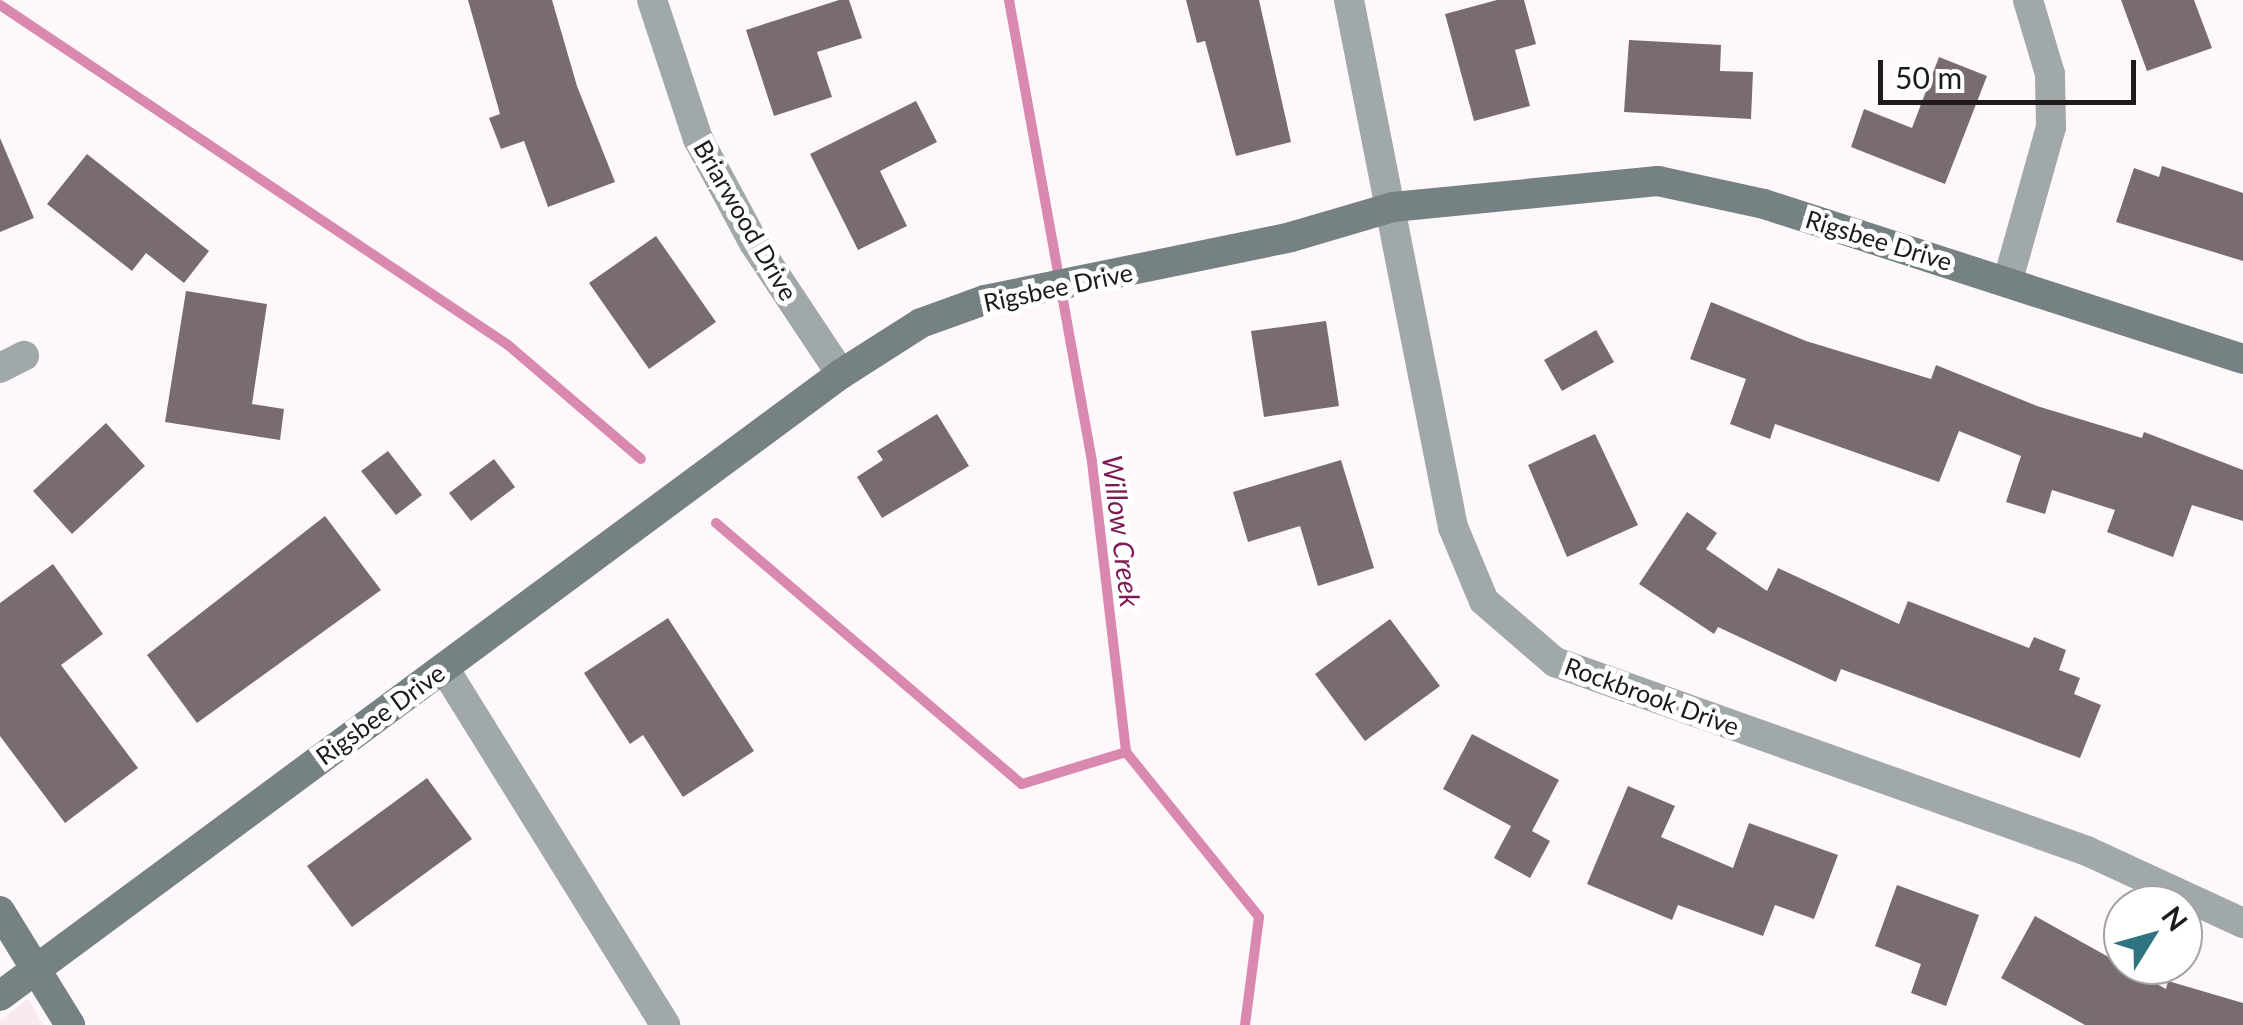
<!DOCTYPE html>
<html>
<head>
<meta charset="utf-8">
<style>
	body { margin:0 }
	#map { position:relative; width:2243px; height:1025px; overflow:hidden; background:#fef8fa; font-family:Lato,sans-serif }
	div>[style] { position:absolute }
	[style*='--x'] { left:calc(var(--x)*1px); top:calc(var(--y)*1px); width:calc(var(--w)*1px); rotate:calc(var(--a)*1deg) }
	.built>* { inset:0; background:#f8eaf0 }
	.stream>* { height:10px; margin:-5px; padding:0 5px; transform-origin:5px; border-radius:5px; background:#d988af }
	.building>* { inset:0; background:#796c71 }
	.street>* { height:30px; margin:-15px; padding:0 15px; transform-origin:15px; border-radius:15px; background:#a1a8a9 }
	.secondary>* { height:30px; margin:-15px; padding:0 15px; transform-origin:15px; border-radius:15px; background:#768183 }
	span { translate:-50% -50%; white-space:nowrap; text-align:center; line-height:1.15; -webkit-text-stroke:10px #fff; paint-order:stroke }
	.street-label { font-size:25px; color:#1e191b }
	.water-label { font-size:28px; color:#7b1d54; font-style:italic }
	.north { position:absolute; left:2103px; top:885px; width:100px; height:100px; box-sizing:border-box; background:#fff; border:2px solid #a5a3a4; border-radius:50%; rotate:53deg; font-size:28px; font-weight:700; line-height:40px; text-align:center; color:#1e191b }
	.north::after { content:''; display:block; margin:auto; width:35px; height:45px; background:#2e7481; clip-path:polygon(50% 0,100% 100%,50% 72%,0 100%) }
	.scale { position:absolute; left:1878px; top:60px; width:258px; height:45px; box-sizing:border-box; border:5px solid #1e191b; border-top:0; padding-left:12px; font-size:30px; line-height:35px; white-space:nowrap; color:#1e191b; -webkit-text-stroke:8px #fff; paint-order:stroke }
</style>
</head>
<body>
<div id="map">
	<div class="built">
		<div style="clip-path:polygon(28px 999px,43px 1025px,0 1025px,0 1021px)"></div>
	</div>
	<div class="stream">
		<div style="--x:1009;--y:0;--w:469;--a:79.8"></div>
		<div style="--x:1092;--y:462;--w:292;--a:83.3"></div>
		<div style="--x:1126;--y:752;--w:212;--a:51.1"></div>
		<div style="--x:1259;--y:917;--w:109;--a:97.4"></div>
		<div style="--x:0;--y:5;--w:611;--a:33.79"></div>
		<div style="--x:508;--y:345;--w:175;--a:40.6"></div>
		<div style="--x:716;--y:523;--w:402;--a:40.5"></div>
		<div style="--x:1022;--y:784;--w:109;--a:-17.1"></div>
	</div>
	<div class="building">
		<div style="clip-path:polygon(468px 0,552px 0,577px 86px,615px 182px,548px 207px,524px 141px,501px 149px,489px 118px,500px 114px)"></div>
		<div style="clip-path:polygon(839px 0,849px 0,862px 38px,817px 52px,832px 97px,774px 116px,746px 30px)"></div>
		<div style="clip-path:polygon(1186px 0,1259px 0,1291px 142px,1236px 156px,1205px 41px,1197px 43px)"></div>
		<div style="clip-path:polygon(1497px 0,1524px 0,1536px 44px,1515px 50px,1530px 106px,1474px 121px,1445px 14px)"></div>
		<div style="clip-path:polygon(2121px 0,2194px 0,2212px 48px,2147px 71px)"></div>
		<div style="clip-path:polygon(1629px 40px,1721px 45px,1720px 71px,1753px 72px,1751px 119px,1624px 112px)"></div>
		<div style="clip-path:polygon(1939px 57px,1987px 76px,1945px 184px,1851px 147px,1864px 109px,1912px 128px)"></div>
		<div style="clip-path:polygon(916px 101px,937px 142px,880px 171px,907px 226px,858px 250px,810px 154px)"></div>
		<div style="clip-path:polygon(0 138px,34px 218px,0 232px)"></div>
		<div style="clip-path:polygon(87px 154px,209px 251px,184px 283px,146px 253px,132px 271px,47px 204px)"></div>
		<div style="clip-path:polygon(2162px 166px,2243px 193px,2243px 261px,2116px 222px,2134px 168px,2159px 177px)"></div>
		<div style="clip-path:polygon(656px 236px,716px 322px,649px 369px,589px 283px)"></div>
		<div style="clip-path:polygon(186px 291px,267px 304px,252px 404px,284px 409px,280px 440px,165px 422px)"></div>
		<div style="clip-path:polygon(1711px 302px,1806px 341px,1931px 379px,1936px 365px,2037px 406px,2142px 438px,2144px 432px,2243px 470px,2243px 521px,2192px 505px,2173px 557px,2107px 532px,2115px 510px,2052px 490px,2045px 514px,2006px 502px,2021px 456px,1959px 431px,1939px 482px,1775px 424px,1770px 439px,1730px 424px,1746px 379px,1690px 359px)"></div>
		<div style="clip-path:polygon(1326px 321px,1339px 406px,1264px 417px,1251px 331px)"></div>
		<div style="clip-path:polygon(1596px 330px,1614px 362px,1562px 391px,1544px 360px)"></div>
		<div style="clip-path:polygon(937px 414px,969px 466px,882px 518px,857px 477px,883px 460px,877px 451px)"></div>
		<div style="clip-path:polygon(106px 423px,145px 466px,72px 534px,33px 491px)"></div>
		<div style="clip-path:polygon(1595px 434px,1638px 525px,1567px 557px,1528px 465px)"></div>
		<div style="clip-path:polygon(388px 451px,422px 495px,396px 515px,361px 471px)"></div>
		<div style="clip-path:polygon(494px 459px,515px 487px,471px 521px,449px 493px)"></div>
		<div style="clip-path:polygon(1341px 460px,1374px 568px,1318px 586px,1300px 526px,1248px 542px,1233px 492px)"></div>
		<div style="clip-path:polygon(1687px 512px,1717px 533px,1706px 549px,1767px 591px,1778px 568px,1899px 624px,1908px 601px,2029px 648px,2034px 637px,2066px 650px,2059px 670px,2080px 678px,2074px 694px,2101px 705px,2080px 758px,1841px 669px,1836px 682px,1718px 627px,1714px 634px,1639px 584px)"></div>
		<div style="clip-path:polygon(325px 516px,381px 590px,197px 723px,147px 655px)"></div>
		<div style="clip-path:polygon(53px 564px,103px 634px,61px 665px,138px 768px,65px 823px,0 736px,0 603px)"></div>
		<div style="clip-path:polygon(668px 618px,754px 751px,683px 797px,643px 735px,630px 744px,584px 673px)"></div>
		<div style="clip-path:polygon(1390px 619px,1440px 686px,1365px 741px,1315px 674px)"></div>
		<div style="clip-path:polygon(1472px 734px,1559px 780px,1532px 831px,1550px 841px,1530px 878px,1494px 858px,1511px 826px,1443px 789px)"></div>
		<div style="clip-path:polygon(427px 778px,472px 839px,352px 927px,307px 866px)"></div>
		<div style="clip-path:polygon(1628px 786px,1675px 806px,1661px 837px,1733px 868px,1749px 823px,1838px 855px,1814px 919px,1775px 905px,1763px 936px,1678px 905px,1672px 920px,1587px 884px)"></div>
		<div style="clip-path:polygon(1897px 885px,1979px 915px,1946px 1006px,1911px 993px,1921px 964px,1875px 946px)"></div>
		<div style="clip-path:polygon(2035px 916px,2166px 989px,2168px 981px,2243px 1003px,2243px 1025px,2085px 1025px,2001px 978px)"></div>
	</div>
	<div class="street">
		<div style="--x:652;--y:0;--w:146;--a:71.7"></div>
		<div style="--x:698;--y:139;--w:118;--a:61.7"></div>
		<div style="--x:754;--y:243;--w:157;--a:56.4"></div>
		<div style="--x:1349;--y:0;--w:537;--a:78.84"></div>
		<div style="--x:1453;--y:527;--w:80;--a:67.3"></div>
		<div style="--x:1484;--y:601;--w:94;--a:40.7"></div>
		<div style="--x:1555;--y:662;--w:565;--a:19.56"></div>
		<div style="--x:2087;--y:851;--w:172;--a:24.8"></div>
		<div style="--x:2008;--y:280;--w:159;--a:-74.3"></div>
		<div style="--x:2051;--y:127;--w:53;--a:-91.1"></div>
		<div style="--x:2050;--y:74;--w:77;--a:-106.6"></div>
		<div style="--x:0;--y:368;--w:27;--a:-27"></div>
		<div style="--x:444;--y:668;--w:420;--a:58.2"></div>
	</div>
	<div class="secondary">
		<div style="--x:0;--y:911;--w:134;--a:58.4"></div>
		<div style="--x:0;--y:996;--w:1046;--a:-36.49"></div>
		<div style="--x:841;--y:374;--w:95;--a:-32.5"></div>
		<div style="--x:921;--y:323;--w:68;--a:-19.8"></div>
		<div style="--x:985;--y:300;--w:312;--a:-11.6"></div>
		<div style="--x:1291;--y:237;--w:106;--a:-16.4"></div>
		<div style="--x:1393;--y:207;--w:266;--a:-5.6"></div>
		<div style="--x:1658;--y:181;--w:108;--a:12.2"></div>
		<div style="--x:1764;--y:204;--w:503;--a:17.93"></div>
	</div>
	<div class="street-label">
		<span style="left:746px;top:220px;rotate:60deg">Briarwood Drive</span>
		<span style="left:1879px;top:240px;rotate:17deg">Rigsbee Drive</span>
		<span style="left:1058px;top:287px;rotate:-12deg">Rigsbee Drive</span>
		<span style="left:1652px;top:696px;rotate:20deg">Rockbrook Drive</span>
		<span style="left:380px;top:714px;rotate:-36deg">Rigsbee Drive</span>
	</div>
	<div class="water-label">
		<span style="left:1122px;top:531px;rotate:83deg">Willow Creek</span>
	</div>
	<div class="north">N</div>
	<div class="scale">50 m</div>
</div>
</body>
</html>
